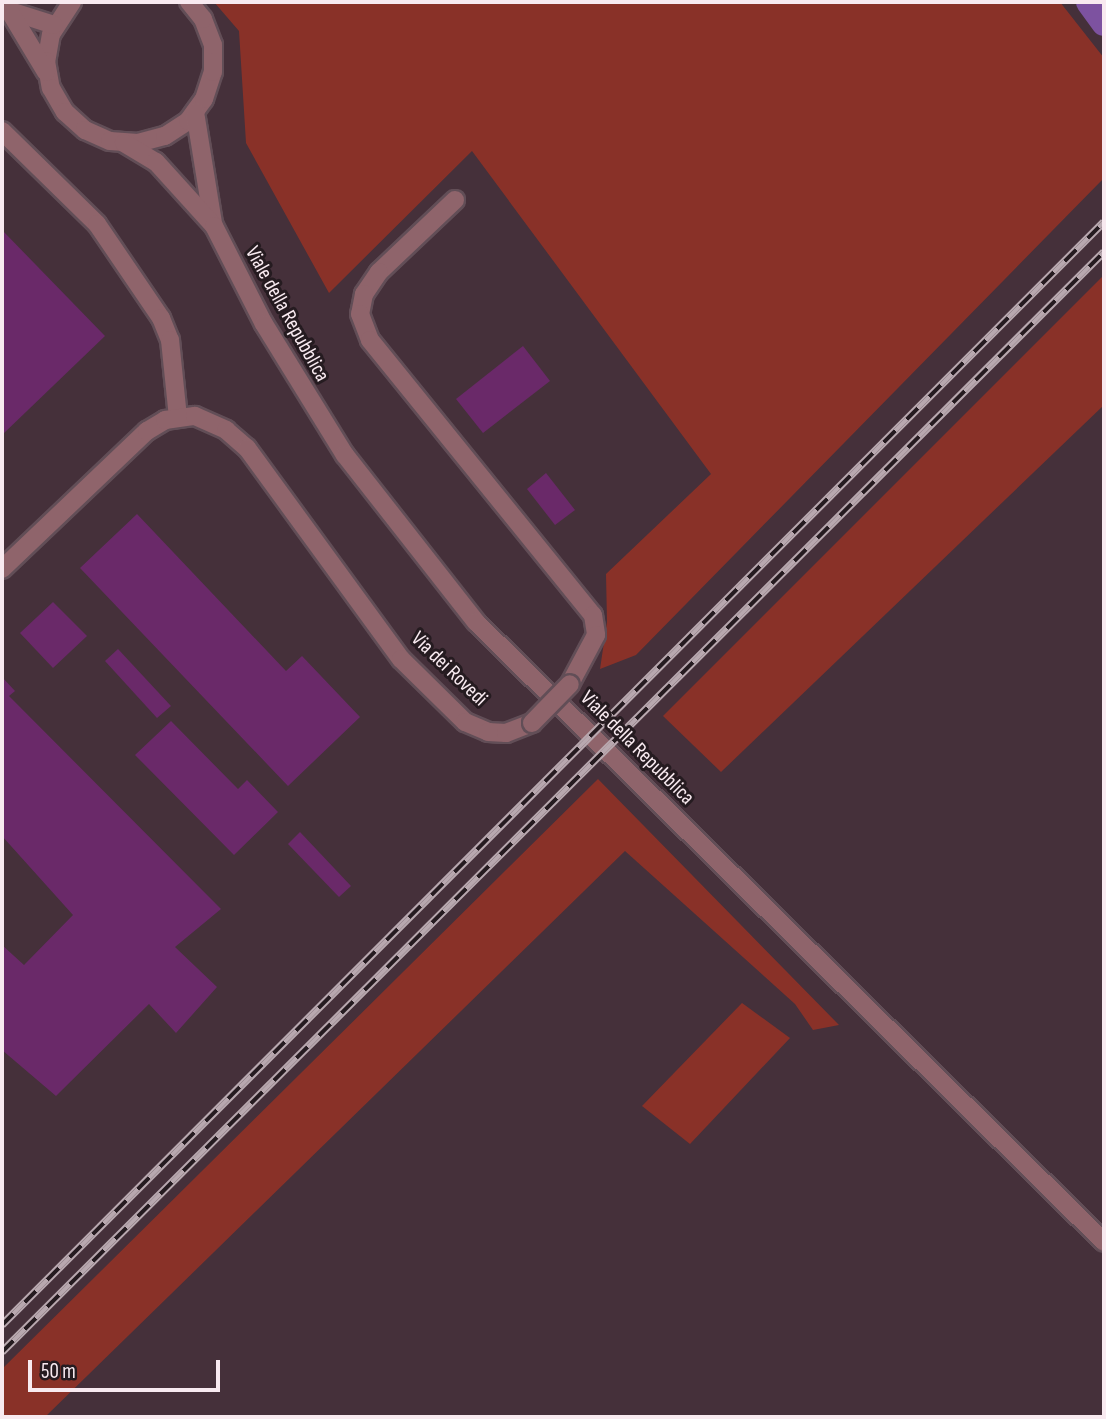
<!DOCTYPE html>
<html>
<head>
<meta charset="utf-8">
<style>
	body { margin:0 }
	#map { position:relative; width:1106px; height:1419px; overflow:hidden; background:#45303a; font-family:"Sofia Sans Condensed",sans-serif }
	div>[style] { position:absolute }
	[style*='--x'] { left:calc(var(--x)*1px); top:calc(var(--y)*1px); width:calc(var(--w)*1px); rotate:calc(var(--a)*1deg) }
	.green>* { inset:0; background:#893128 }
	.canal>* { height:26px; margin:-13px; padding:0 13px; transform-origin:13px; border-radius:13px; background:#7d52a0 }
	.building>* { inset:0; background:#6a2969 }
	.roads { filter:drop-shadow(2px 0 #624e57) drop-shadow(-2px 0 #624e57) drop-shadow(0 2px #624e57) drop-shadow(0 -2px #624e57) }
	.minor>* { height:18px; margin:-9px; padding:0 9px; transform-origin:9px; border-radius:9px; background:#8f646b }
	.rail>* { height:8px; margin-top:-4px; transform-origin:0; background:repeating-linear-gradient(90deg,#251b20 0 16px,#b8a8af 0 32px); box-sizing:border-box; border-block:2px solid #b8a8af }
	.bridges { filter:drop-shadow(2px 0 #624e57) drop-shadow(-2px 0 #624e57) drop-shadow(0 2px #624e57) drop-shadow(0 -2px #624e57) }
	.minor-bridge>* { height:18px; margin:-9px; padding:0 9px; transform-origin:9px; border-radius:9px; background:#8f646b }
	span { translate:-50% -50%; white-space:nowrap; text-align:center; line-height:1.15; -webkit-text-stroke:6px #251b20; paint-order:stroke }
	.street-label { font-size:21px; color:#f8eaf0 }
	.frame { position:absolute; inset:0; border:4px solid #f8eaf0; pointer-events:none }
	.scale { position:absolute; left:28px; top:1360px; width:192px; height:32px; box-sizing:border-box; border:4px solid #f8eaf0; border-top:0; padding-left:9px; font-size:21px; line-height:24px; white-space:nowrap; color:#f8eaf0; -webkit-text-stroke:5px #251b20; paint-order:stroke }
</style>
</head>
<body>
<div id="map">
	<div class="green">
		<div style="clip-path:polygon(214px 2px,1060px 2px,1104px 58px,1104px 178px,636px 655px,600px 669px,607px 622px,606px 574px,711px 474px,472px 151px,329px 293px,246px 143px,239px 31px)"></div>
		<div style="clip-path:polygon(1104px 275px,1104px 405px,721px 772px,663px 716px)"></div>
		<div style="clip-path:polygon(598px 779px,839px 1025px,813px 1030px,795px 1004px,625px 851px,45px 1417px,2px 1417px,2px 1369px)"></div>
		<div style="clip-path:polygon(742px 1003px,790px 1038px,690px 1144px,642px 1106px)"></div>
	</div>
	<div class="canal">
		<div style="--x:1089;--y:2;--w:26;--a:54"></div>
	</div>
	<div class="building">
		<div style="clip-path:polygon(2px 230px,105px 336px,2px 435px)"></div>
		<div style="clip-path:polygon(523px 346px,550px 381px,483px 433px,456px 399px)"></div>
		<div style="clip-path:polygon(546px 473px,575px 510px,555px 525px,527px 489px)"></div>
		<div style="clip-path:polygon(137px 514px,286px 671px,302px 656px,360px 717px,288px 786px,80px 568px)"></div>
		<div style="clip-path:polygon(53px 602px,87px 636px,53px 668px,20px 633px)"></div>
		<div style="clip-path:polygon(118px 649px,171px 706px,157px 718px,105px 661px)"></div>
		<div style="clip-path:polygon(2px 677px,15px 691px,9px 696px,221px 909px,175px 947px,217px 987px,176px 1033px,149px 1004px,56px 1096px,2px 1050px,2px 945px,24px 965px,73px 915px,2px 836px)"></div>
		<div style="clip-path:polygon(171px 721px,238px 789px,247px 780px,278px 812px,234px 855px,135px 755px)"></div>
		<div style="clip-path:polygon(300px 832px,351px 886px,339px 897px,288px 844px)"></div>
	</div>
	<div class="roads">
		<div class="minor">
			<div style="--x:72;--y:2;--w:38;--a:123"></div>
			<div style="--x:51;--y:34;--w:27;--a:100"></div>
			<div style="--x:46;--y:61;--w:27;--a:80"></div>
			<div style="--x:51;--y:88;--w:28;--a:60"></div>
			<div style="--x:65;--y:112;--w:27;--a:42"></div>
			<div style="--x:85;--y:130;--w:27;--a:24"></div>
			<div style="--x:110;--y:141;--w:28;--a:4"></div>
			<div style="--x:138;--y:143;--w:28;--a:-15"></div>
			<div style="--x:165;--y:136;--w:27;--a:-33"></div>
			<div style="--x:188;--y:121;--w:27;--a:-54"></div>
			<div style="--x:204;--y:99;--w:28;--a:-72"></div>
			<div style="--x:213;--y:72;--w:27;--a:-90"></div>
			<div style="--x:213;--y:45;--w:28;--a:-111"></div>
			<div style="--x:203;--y:19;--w:22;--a:-129"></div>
			<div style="--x:4;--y:9;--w:52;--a:17.7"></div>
			<div style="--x:10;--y:12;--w:70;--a:59"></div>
			<div style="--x:195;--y:112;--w:112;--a:80.8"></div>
			<div style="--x:2;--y:131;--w:133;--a:44.4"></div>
			<div style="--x:97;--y:224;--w:114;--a:55.8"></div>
			<div style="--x:161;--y:318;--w:24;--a:68"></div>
			<div style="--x:170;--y:340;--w:78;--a:84.1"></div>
			<div style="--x:124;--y:143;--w:37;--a:31"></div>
			<div style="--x:156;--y:162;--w:86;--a:47.8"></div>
			<div style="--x:214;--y:226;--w:110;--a:63"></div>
			<div style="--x:264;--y:324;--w:154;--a:58.3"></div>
			<div style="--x:345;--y:455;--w:212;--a:51.9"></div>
			<div style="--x:476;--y:622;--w:882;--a:44.63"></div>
			<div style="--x:455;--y:200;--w:105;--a:136.5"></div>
			<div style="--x:379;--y:272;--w:27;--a:124"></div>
			<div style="--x:364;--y:294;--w:20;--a:101"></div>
			<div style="--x:360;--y:314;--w:28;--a:69"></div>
			<div style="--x:370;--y:340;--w:354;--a:51"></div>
			<div style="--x:593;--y:615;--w:20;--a:81"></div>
			<div style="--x:596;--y:635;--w:55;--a:118"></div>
			<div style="--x:2;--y:569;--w:200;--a:-43.6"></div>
			<div style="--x:147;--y:431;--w:21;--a:-31"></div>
			<div style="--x:165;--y:420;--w:30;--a:-8"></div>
			<div style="--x:195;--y:416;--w:34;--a:24"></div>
			<div style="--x:226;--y:430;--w:28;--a:41"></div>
			<div style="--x:247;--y:448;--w:261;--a:53.9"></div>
			<div style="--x:401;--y:659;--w:90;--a:44.5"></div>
			<div style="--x:465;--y:722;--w:25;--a:23"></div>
			<div style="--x:488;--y:732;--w:18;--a:3"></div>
			<div style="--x:506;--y:733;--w:28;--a:-21"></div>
		</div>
	</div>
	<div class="rail">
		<div style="--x:2;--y:1325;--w:1559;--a:-45.03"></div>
		<div style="--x:2;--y:1352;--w:1557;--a:-44.95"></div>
	</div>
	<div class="bridges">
		<div class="minor-bridge">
			<div style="--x:532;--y:723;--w:54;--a:-45.7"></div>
		</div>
	</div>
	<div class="street-label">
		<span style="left:287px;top:314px;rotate:61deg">Viale della Repubblica</span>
		<span style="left:449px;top:669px;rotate:44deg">Via dei Rovedi</span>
		<span style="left:637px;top:748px;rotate:45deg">Viale della Repubblica</span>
	</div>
	<div class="frame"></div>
	<div class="scale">50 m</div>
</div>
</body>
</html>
